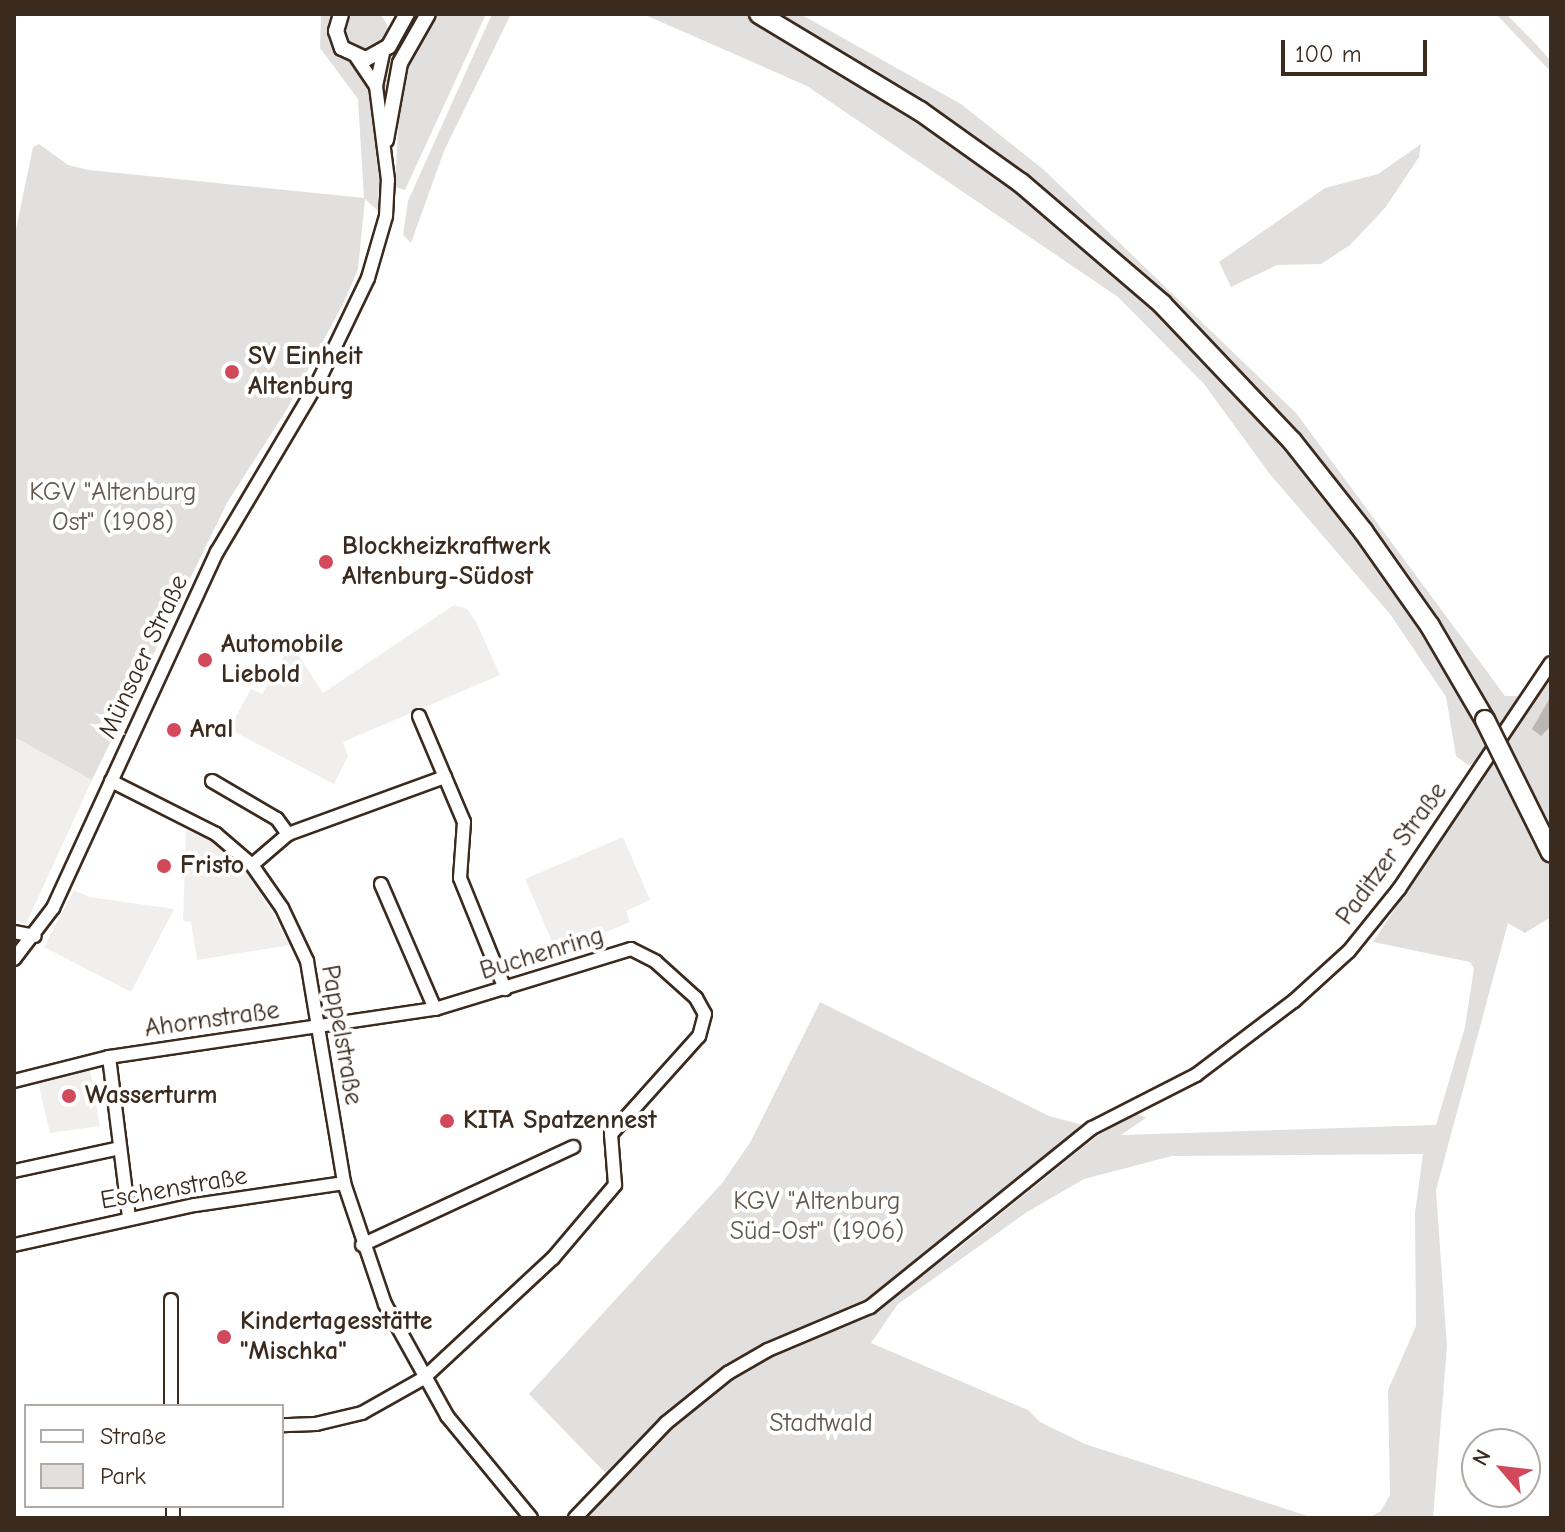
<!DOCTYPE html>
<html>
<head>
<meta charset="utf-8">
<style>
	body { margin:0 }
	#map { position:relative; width:1565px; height:1532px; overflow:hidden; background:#fff; font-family:"Comic Neue",sans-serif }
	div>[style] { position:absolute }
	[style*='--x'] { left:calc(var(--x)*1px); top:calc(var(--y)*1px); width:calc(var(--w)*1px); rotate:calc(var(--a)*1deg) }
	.built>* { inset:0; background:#f1efee }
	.green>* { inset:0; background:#e2e0de }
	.round { border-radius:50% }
	.water>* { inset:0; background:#bcb6b3 }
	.roads { filter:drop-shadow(2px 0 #3b2a1e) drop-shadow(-2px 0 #3b2a1e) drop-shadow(0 2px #3b2a1e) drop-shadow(0 -2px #3b2a1e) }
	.minor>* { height:12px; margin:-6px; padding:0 6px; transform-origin:6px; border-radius:6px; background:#fff }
	.major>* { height:14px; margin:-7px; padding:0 7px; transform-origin:7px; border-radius:7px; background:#fff }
	.highway>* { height:18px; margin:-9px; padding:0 9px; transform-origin:9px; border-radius:9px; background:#fff }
	.bridges { filter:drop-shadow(2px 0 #3b2a1e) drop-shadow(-2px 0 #3b2a1e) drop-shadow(0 2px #3b2a1e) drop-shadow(0 -2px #3b2a1e) }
	.highway-bridge>* { height:18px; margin:-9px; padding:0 9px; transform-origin:9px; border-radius:9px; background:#fff }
	.dots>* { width:22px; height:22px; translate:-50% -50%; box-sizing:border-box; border:4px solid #fff; border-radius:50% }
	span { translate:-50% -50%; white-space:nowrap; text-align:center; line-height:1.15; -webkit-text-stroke:8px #fff; paint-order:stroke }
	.poi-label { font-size:26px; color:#3b2a1e; font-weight:700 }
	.left { translate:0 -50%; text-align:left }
	.park-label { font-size:26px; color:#65584e }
	.street-label { font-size:26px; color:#3b2a1e }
	.frame { position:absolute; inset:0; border:16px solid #3b2a1e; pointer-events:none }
	.legend { position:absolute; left:24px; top:1404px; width:260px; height:104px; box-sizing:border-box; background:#fff; border:2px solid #b1aaa5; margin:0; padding:10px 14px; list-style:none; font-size:24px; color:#3b2a1e }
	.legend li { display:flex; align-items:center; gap:16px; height:40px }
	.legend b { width:40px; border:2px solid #b1aaa5 }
	.north { position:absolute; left:1461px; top:1428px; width:80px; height:80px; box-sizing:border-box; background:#fff; border:2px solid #b1aaa5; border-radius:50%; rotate:298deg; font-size:22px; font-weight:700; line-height:32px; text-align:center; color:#3b2a1e }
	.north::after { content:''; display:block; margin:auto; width:28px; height:36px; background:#d1495b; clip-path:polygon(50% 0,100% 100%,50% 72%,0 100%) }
	.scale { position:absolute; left:1281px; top:40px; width:146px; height:36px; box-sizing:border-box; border:4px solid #3b2a1e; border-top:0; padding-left:10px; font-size:24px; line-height:28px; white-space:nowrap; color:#3b2a1e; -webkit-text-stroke:6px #fff; paint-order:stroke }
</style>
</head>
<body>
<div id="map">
	<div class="built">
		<div style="clip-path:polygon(454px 605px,467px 609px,476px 622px,500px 675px,343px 742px,348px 756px,334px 784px,229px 729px,251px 689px,262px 694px,291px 644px,323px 693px)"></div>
		<div style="clip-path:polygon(14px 737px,92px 780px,26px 924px,14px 919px)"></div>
		<div style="clip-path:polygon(186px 830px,209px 838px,250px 875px,290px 945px,197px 960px,191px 922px,183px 921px)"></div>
		<div style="clip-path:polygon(623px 837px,650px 900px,626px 911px,630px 922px,557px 953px,525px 879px)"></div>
		<div style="clip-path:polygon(74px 890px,89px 897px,174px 909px,131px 992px,44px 947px)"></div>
		<div style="clip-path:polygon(90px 1070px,100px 1126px,50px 1133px,38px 1082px)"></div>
	</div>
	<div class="green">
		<div class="round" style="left:344px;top:10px;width:44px;height:44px"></div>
		<div style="clip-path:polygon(321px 14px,333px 14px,332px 43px,363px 74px,369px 90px,380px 156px,378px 211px,365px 199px,358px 269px,344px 302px,287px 409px,227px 503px,92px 780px,14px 737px,14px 239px,33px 147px,39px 144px,68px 165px,89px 170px,364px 198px,358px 99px,320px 48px)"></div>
		<div style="clip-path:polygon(412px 14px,421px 14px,401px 46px,383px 95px,386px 58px)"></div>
		<div style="clip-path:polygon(435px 14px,486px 14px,405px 190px,395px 187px,401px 75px)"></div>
		<div style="clip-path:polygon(492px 14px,511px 14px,444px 151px,411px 243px,403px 235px,408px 201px)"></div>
		<div style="clip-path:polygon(643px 14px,744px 14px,807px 49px,916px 117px,1016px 189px,1157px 309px,1286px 446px,1357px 535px,1424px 630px,1479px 724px,1488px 748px,1479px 762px,1468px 765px,1456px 756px,1446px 697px,1390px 614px,1269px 473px,1204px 384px,1118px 297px,807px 86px)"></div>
		<div style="clip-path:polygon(775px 14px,800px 14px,961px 104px,1044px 170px,1296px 413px,1505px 696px,1517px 696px,1519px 702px,1501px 728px,1298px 436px,1168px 299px,1025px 177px,925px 105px)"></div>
		<div style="clip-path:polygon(1496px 14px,1506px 14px,1534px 42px,1551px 61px,1551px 72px)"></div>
		<div style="clip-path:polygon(1421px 144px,1419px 157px,1385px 208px,1350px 245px,1321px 264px,1277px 265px,1231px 287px,1219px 262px,1325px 188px,1378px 174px)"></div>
		<div style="clip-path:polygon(1551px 673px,1551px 917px,1525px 933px,1508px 923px,1436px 1190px,1447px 1347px,1433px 1518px,1369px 1518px,1381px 1511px,1390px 1495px,1388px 1390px,1416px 1326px,1415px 1213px,1423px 1154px,1172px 1156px,1084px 1179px,1027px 1212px,898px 1304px,871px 1343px,1028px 1410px,1040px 1422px,1085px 1444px,1314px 1518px,584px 1518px,616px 1484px,529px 1394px,723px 1182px,751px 1141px,820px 1002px,1049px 1116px,1083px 1125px,919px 1262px,839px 1318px,836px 1328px,949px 1256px,1097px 1136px,1135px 1113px,1146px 1118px,1121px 1135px,1436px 1125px,1465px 1027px,1474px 968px,1470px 962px,1373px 942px)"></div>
	</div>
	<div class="water">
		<div style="clip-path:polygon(1551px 696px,1551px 726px,1541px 736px,1532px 729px)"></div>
	</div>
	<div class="roads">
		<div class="minor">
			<div style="--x:357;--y:58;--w:34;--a:56"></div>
			<div style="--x:419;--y:716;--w:115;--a:67"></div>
			<div style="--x:464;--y:822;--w:56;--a:94.1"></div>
			<div style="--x:460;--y:878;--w:120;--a:67.9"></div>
			<div style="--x:111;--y:781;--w:118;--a:26.8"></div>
			<div style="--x:216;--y:834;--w:48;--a:40.7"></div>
			<div style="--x:252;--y:865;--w:52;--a:55.1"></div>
			<div style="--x:282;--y:908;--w:59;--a:64.7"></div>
			<div style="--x:307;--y:961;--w:225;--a:80.5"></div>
			<div style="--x:344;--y:1183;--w:128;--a:71.3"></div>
			<div style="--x:385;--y:1304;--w:128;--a:61"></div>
			<div style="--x:447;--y:1416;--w:132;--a:50.5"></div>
			<div style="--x:212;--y:781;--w:75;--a:30.3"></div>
			<div style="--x:277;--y:819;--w:19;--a:54"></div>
			<div style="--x:252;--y:865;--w:48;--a:-40.7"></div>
			<div style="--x:288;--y:834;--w:167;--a:-20"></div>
			<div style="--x:381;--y:884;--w:136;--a:66.6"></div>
			<div style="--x:14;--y:932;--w:21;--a:11"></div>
			<div style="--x:14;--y:959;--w:64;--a:-52.6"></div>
			<div style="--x:53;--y:908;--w:392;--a:-65.3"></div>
			<div style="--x:217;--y:552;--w:200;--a:-59.3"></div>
			<div style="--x:319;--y:380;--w:113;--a:-64.3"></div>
			<div style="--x:368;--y:278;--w:65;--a:-73.8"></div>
			<div style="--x:386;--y:216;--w:36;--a:-87"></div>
			<div style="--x:388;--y:180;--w:95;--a:-97.3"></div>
			<div style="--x:376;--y:86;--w:34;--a:-78"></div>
			<div style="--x:109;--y:1057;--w:162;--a:82.9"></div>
			<div style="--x:14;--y:1081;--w:98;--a:-14.2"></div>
			<div style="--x:109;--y:1057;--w:330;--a:-8.4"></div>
			<div style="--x:435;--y:1009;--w:205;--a:-17"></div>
			<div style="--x:631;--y:949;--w:28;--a:27"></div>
			<div style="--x:656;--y:962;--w:54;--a:42"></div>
			<div style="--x:696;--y:998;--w:18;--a:61"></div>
			<div style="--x:705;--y:1014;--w:23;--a:105"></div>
			<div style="--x:699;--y:1036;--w:132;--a:131.9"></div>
			<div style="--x:611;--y:1134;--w:51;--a:85.5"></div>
			<div style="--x:615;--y:1185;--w:96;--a:130.3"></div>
			<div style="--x:553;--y:1258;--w:176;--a:137.1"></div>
			<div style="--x:424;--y:1378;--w:71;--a:150.6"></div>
			<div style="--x:362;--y:1413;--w:47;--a:166.6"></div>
			<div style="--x:316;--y:1424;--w:34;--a:178"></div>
			<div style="--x:14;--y:1171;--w:108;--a:-12.2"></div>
			<div style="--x:14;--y:1245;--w:185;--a:-12.5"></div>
			<div style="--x:195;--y:1205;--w:151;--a:-8.4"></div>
			<div style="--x:362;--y:1245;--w:233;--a:-24.9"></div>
			<div style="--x:171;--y:1300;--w:106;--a:90"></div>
			<div style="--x:173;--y:1506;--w:12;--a:90"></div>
			<div style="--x:575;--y:1518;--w:132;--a:-46.2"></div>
			<div style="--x:666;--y:1423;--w:80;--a:-38.9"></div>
			<div style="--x:728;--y:1373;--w:46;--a:-29.9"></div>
			<div style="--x:768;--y:1350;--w:111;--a:-22.9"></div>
			<div style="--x:870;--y:1307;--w:285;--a:-38.9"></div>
			<div style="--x:1092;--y:1128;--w:117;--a:-27"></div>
			<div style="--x:1196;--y:1075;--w:123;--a:-37.1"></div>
			<div style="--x:1294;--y:1001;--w:74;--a:-42.3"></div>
			<div style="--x:1349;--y:951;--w:80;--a:-51.1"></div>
			<div style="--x:1399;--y:889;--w:272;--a:-56.1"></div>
		</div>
		<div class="major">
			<div style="--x:341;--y:14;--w:18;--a:106"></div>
			<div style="--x:336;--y:31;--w:18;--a:71"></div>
			<div style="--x:342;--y:48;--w:26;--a:25"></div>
			<div style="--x:366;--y:59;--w:26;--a:-29"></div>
			<div style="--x:389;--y:46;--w:37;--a:-61"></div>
			<div style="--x:386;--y:140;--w:78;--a:-79.7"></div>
			<div style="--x:400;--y:63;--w:56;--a:-60.3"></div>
		</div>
		<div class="highway">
			<div style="--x:759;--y:14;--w:188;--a:31.1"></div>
			<div style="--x:920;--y:111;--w:124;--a:35.5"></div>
			<div style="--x:1021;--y:183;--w:186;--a:40.6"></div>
			<div style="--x:1162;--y:304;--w:189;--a:46.5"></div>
			<div style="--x:1292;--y:441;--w:115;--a:51.7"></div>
			<div style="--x:1363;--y:531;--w:116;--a:54.8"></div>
			<div style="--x:1430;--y:626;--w:109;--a:59.7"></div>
		</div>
	</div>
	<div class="bridges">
		<div class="highway-bridge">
			<div style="--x:1485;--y:720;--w:148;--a:63.6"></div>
		</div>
	</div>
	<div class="dots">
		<div style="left:232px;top:372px;background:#d1495b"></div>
		<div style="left:326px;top:562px;background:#d1495b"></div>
		<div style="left:205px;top:660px;background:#d1495b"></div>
		<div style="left:174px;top:730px;background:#d1495b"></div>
		<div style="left:164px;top:866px;background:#d1495b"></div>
		<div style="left:69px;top:1096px;background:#d1495b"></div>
		<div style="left:447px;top:1121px;background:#d1495b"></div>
		<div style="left:224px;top:1337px;background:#d1495b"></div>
	</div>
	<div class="poi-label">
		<span class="left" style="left:248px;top:372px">SV Einheit<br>Altenburg</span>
		<span class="left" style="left:342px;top:562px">Blockheizkraftwerk<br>Altenburg-Südost</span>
		<span class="left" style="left:221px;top:660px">Automobile<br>Liebold</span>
		<span class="left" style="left:190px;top:730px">Aral</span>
		<span class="left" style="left:180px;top:866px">Fristo</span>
		<span class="left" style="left:85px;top:1096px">Wasserturm</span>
		<span class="left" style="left:463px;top:1121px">KITA Spatzennest</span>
		<span class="left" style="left:240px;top:1337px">Kindertagesstätte<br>"Mischka"</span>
	</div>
	<div class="park-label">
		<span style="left:113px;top:508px">KGV "Altenburg<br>Ost" (1908)</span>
		<span style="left:817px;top:1217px">KGV "Altenburg<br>Süd-Ost" (1906)</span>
		<span style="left:821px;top:1424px">Stadtwald</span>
	</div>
	<div class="street-label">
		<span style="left:144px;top:657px;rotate:-65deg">Münsaer Straße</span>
		<span style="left:1392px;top:854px;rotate:-54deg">Paditzer Straße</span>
		<span style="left:542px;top:954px;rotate:-17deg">Buchenring</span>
		<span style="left:212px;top:1020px;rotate:-8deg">Ahornstraße</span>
		<span style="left:341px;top:1035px;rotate:80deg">Pappelstraße</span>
		<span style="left:174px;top:1189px;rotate:-10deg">Eschenstraße</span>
	</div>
	<div class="frame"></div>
	<ul class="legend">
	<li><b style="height:10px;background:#fff"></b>Straße</li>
	<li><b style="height:22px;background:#e2e0de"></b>Park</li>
	</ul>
	<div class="north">N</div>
	<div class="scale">100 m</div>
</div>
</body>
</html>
